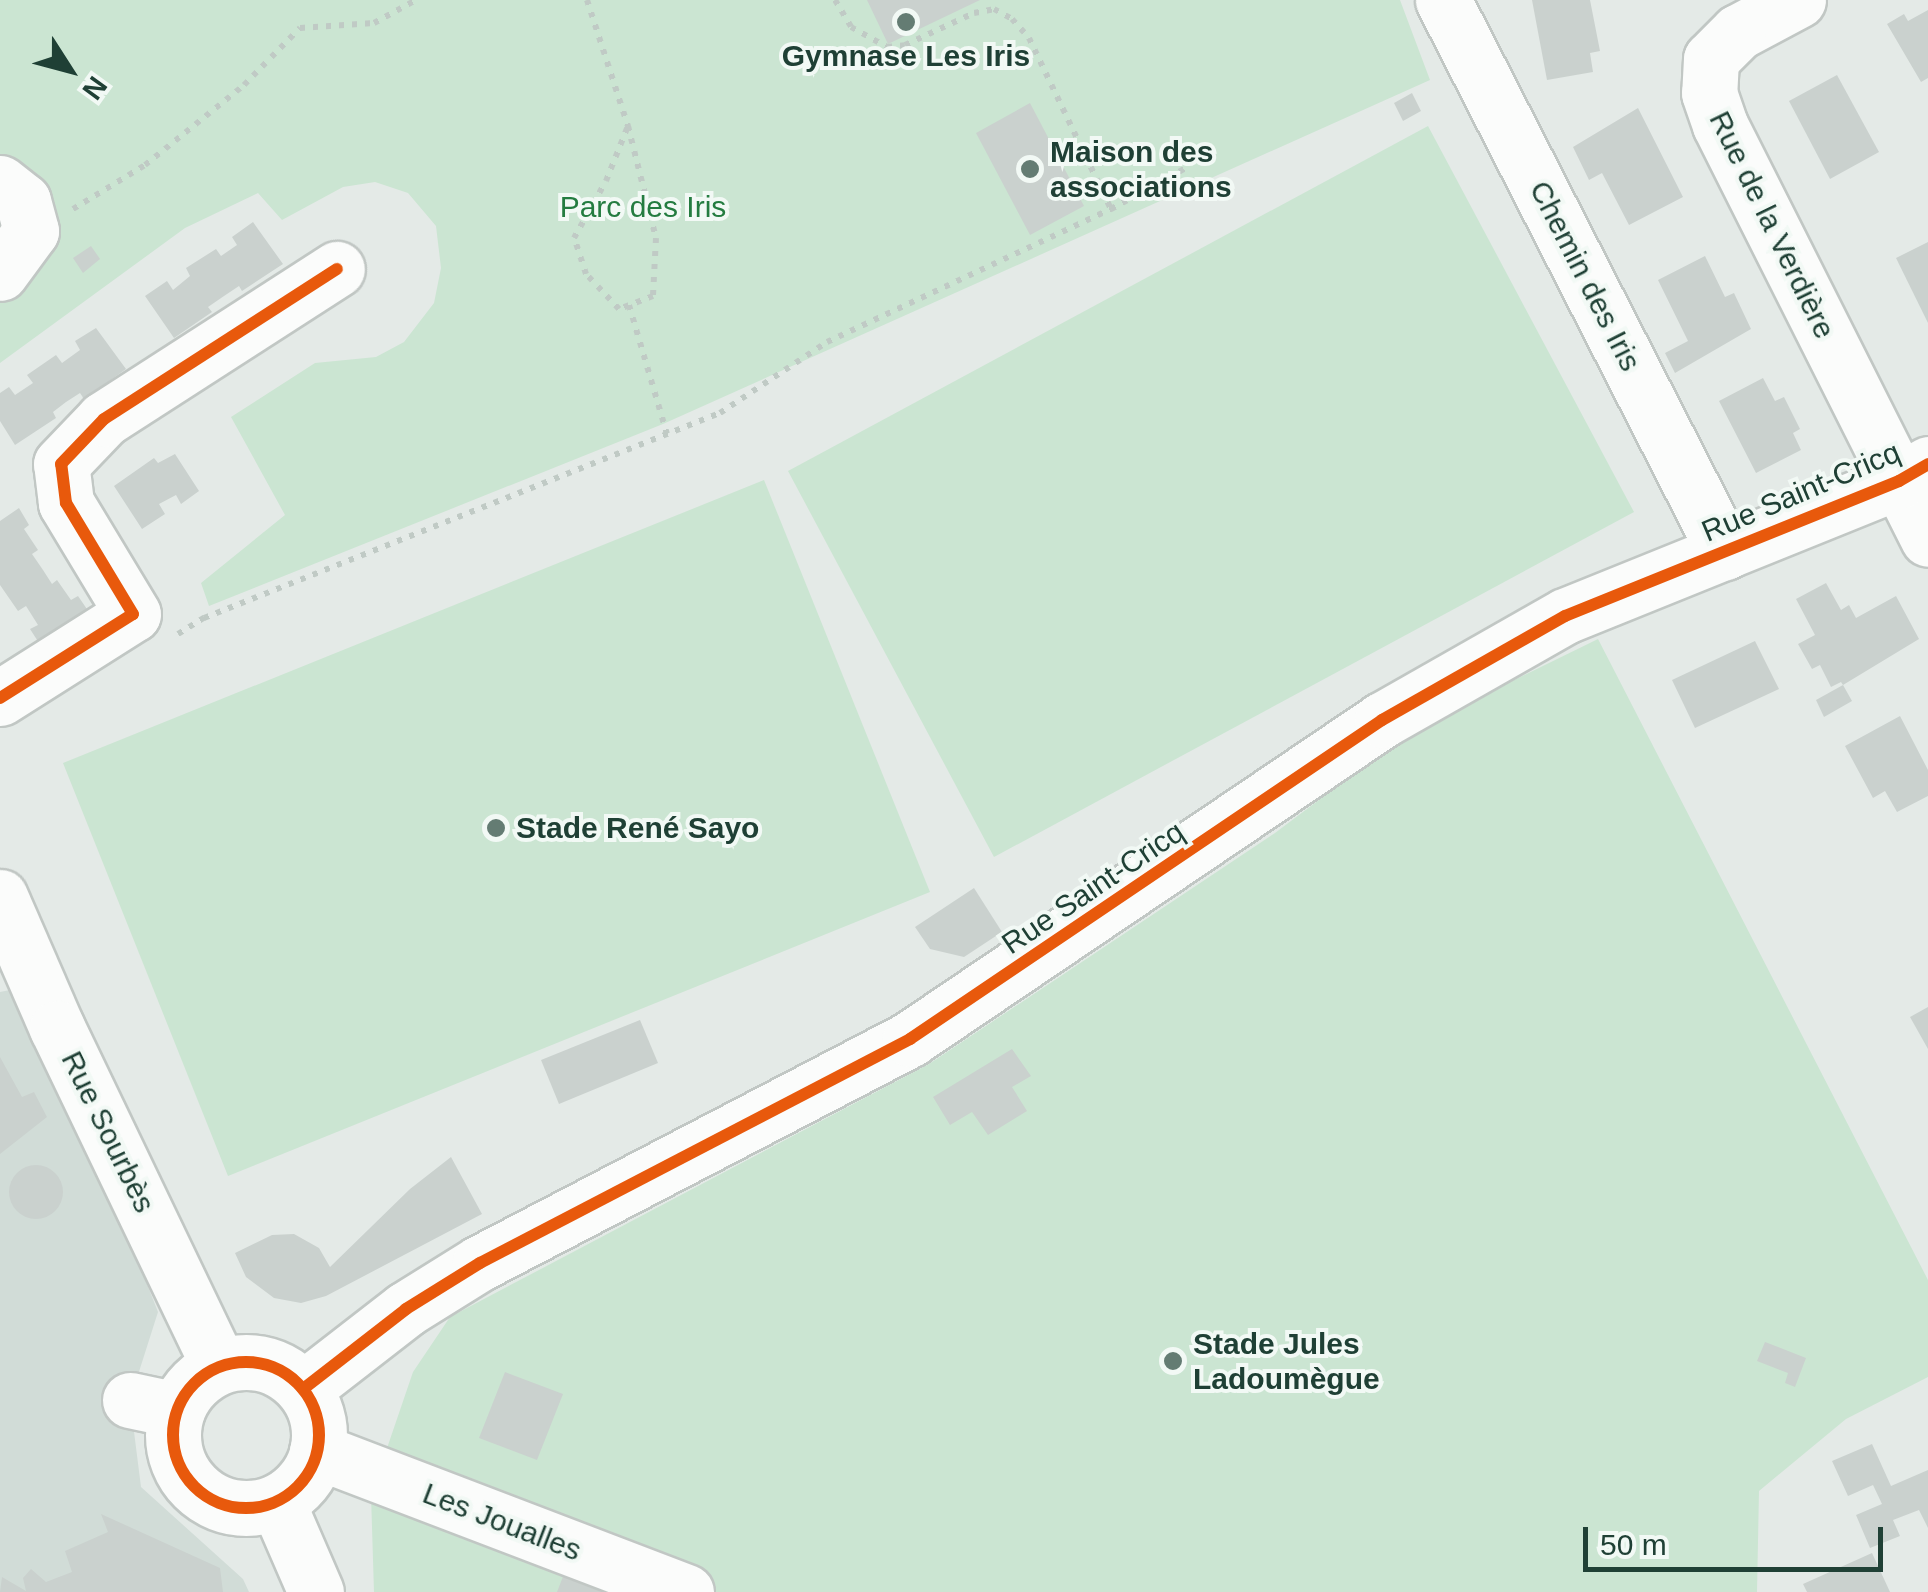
<!DOCTYPE html>
<html>
<head>
<meta charset="utf-8">
<style>
	body { margin:0 }
	#map { position:relative; width:1928px; height:1592px; overflow:hidden; background:#e4eae7; font-family:Arial,sans-serif }
	div>[style] { position:absolute }
	[style*='--x'] { left:calc(var(--x)*1px); top:calc(var(--y)*1px); width:calc(var(--w)*1px); rotate:calc(var(--a)*1deg) }
	.built>* { inset:0; background:#d1dcd7 }
	.green>* { inset:0; background:#cbe5d2 }
	.building>* { inset:0; background:#cad1ce }
	.round { border-radius:50% }
	.path>* { height:6px; margin-top:-3px; transform-origin:0; background:repeating-linear-gradient(90deg,#c0cac5 0 5px,transparent 0 13px) }
	.roads { filter:drop-shadow(2px 0 #c1c7c4) drop-shadow(-2px 0 #c1c7c4) drop-shadow(0 2px #c1c7c4) drop-shadow(0 -2px #c1c7c4) }
	.minor>* { height:55px; margin:-27.5px; padding:0 27.5px; transform-origin:27.5px; border-radius:27.5px; background:#fbfcfb }
	.minor>.ring { margin:-27.5px; padding:0; box-sizing:content-box; background:none; border:55px solid #fbfcfb; border-radius:50% }
	.cycleway>* { height:12px; margin:-6px; padding:0 6px; transform-origin:6px; border-radius:6px; background:#e8590c }
	.cycleway>.ring { margin:-6px; padding:0; box-sizing:content-box; background:none; border:12px solid #e8590c; border-radius:50% }
	.dots>* { width:28px; height:28px; translate:-50% -50%; box-sizing:border-box; border:5px solid #f2f9f5; border-radius:50% }
	span { translate:-50% -50%; white-space:nowrap; text-align:center; line-height:1.15; -webkit-text-stroke:8px #f2f9f5; paint-order:stroke }
	.poi-label { font-size:30px; color:#1f4035; font-weight:700 }
	.left { translate:0 -50%; text-align:left }
	.park-label { font-size:30px; color:#247c40 }
	.street-label { font-size:30px; color:#1f4035 }
	.north { position:absolute; left:20px; top:20px; width:100px; height:100px; -webkit-text-stroke:8px #f2f9f5; paint-order:stroke; rotate:126deg; font-size:28px; font-weight:700; line-height:40px; text-align:center; color:#1f4035 }
	.north::after { content:''; display:block; margin:auto; width:35px; height:45px; background:#1f4035; clip-path:polygon(50% 0,100% 100%,50% 72%,0 100%) }
	.scale { position:absolute; left:1583px; top:1527px; width:300px; height:45px; box-sizing:border-box; border:5px solid #1f4035; border-top:0; padding-left:12px; font-size:30px; line-height:35px; white-space:nowrap; color:#1f4035; -webkit-text-stroke:8px #f2f9f5; paint-order:stroke }
</style>
</head>
<body>
<div id="map">
	<div class="built">
		<div style="clip-path:polygon(30px 986px,158px 1312px,130px 1400px,141px 1487px,243px 1579px,249px 1592px,0 1592px,0 992px)"></div>
	</div>
	<div class="green">
		<div style="clip-path:polygon(0 0,1400px 0,1430px 80px,663px 424px,209px 606px,201px 583px,285px 515px,231px 417px,315px 363px,376px 357px,404px 342px,434px 303px,441px 268px,436px 226px,408px 193px,375px 182px,343px 187px,282px 220px,258px 193px,185px 228px,0 363px)"></div>
		<div style="clip-path:polygon(1428px 126px,1634px 512px,994px 857px,788px 471px)"></div>
		<div style="clip-path:polygon(764px 480px,930px 892px,228px 1176px,63px 763px)"></div>
		<div style="clip-path:polygon(1598px 639px,1928px 1280px,1928px 1377px,1846px 1419px,1759px 1491px,1757px 1592px,374px 1592px,371px 1495px,413px 1372px,450px 1317px,929px 1064px,1275px 833px,1412px 730px)"></div>
	</div>
	<div class="building">
		<div style="clip-path:polygon(867px 0,980px 0,888px 44px)"></div>
		<div style="clip-path:polygon(1532px 0,1590px 0,1600px 51px,1590px 53px,1593px 72px,1547px 80px)"></div>
		<div style="clip-path:polygon(1928px 10px,1928px 78px,1921px 82px,1887px 24px,1904px 14px,1908px 21px)"></div>
		<div style="clip-path:polygon(1837px 75px,1879px 152px,1830px 179px,1789px 101px)"></div>
		<div style="clip-path:polygon(1412px 93px,1421px 111px,1403px 121px,1394px 103px)"></div>
		<div style="clip-path:polygon(1030px 103px,1084px 206px,1030px 235px,976px 133px)"></div>
		<div style="clip-path:polygon(1638px 108px,1683px 197px,1629px 225px,1602px 173px,1589px 180px,1573px 147px)"></div>
		<div style="clip-path:polygon(253px 222px,283px 264px,242px 291px,239px 286px,224px 296px,208px 307px,212px 312px,174px 338px,145px 296px,167px 281px,173px 290px,190px 276px,186px 268px,216px 249px,221px 256px,237px 245px,232px 237px)"></div>
		<div style="clip-path:polygon(1928px 242px,1928px 323px,1896px 258px)"></div>
		<div style="clip-path:polygon(91px 246px,100px 259px,83px 273px,73px 258px)"></div>
		<div style="clip-path:polygon(1705px 256px,1725px 297px,1734px 293px,1751px 329px,1675px 373px,1665px 353px,1688px 341px,1658px 280px)"></div>
		<div style="clip-path:polygon(96px 328px,126px 369px,84px 399px,80px 393px,66px 402px,53px 412px,56px 418px,15px 445px,0 421px,0 393px,9px 387px,15px 395px,33px 383px,27px 375px,56px 355px,62px 363px,80px 350px,75px 341px)"></div>
		<div style="clip-path:polygon(1763px 378px,1775px 401px,1784px 397px,1800px 429px,1793px 433px,1801px 450px,1756px 473px,1719px 401px)"></div>
		<div style="clip-path:polygon(175px 454px,199px 491px,181px 504px,176px 495px,159px 504px,165px 514px,142px 529px,114px 486px,154px 458px,158px 463px)"></div>
		<div style="clip-path:polygon(19px 508px,29px 525px,24px 529px,38px 550px,32px 554px,43px 570px,52px 584px,57px 580px,71px 600px,78px 596px,91px 615px,41px 646px,30px 629px,38px 625px,26px 606px,18px 611px,0 585px,0 521px)"></div>
		<div style="clip-path:polygon(1826px 583px,1841px 610px,1849px 605px,1856px 618px,1896px 596px,1919px 639px,1843px 685px,1841px 682px,1831px 687px,1820px 665px,1812px 669px,1798px 644px,1815px 635px,1796px 599px)"></div>
		<div style="clip-path:polygon(1755px 641px,1779px 689px,1695px 728px,1672px 680px)"></div>
		<div style="clip-path:polygon(1843px 685px,1852px 701px,1824px 717px,1816px 700px)"></div>
		<div style="clip-path:polygon(1900px 716px,1928px 770px,1928px 796px,1897px 812px,1885px 791px,1873px 798px,1845px 746px)"></div>
		<div style="clip-path:polygon(974px 888px,1002px 932px,964px 957px,930px 949px,915px 927px)"></div>
		<div style="clip-path:polygon(1928px 1007px,1928px 1049px,1910px 1017px)"></div>
		<div style="clip-path:polygon(640px 1020px,658px 1063px,559px 1104px,541px 1060px)"></div>
		<div style="clip-path:polygon(1012px 1049px,1031px 1076px,1012px 1087px,1027px 1111px,988px 1135px,972px 1112px,950px 1125px,933px 1097px)"></div>
		<div style="clip-path:polygon(0 1057px,22px 1097px,34px 1092px,47px 1117px,0 1154px)"></div>
		<div style="clip-path:polygon(451px 1157px,482px 1214px,326px 1296px,301px 1303px,274px 1298px,246px 1277px,235px 1253px,272px 1235px,294px 1234px,319px 1248px,330px 1267px,410px 1189px)"></div>
		<div class="round" style="left:9px;top:1165px;width:54px;height:54px"></div>
		<div style="clip-path:polygon(1765px 1342px,1806px 1358px,1795px 1387px,1785px 1383px,1788px 1373px,1757px 1361px)"></div>
		<div style="clip-path:polygon(505px 1372px,563px 1394px,537px 1460px,479px 1438px)"></div>
		<div style="clip-path:polygon(1872px 1444px,1891px 1486px,1928px 1470px,1928px 1528px,1919px 1510px,1893px 1520px,1900px 1536px,1870px 1548px,1856px 1515px,1882px 1504px,1873px 1485px,1848px 1496px,1832px 1461px)"></div>
		<div style="clip-path:polygon(101px 1514px,220px 1568px,223px 1592px,0 1592px,2px 1577px,26px 1591px,23px 1578px,31px 1569px,46px 1582px,72px 1572px,65px 1551px,108px 1532px)"></div>
		<div style="clip-path:polygon(1872px 1553px,1890px 1592px,1807px 1592px,1803px 1584px)"></div>
		<div style="clip-path:polygon(564px 1574px,609px 1592px,557px 1592px)"></div>
	</div>
	<div class="path">
		<div style="--x:587;--y:0;--w:133;--a:72"></div>
		<div style="--x:628;--y:126;--w:115;--a:76"></div>
		<div style="--x:656;--y:238;--w:58;--a:93"></div>
		<div style="--x:653;--y:296;--w:36;--a:159"></div>
		<div style="--x:619;--y:309;--w:48;--a:-133.3"></div>
		<div style="--x:586;--y:274;--w:38;--a:-108"></div>
		<div style="--x:574;--y:238;--w:65;--a:-60.7"></div>
		<div style="--x:606;--y:181;--w:59;--a:-68.2"></div>
		<div style="--x:835;--y:0;--w:31;--a:59"></div>
		<div style="--x:851;--y:27;--w:41;--a:29.1"></div>
		<div style="--x:887;--y:47;--w:18;--a:-6"></div>
		<div style="--x:905;--y:45;--w:76;--a:-24.9"></div>
		<div style="--x:974;--y:13;--w:20;--a:-11"></div>
		<div style="--x:994;--y:9;--w:21;--a:29"></div>
		<div style="--x:1012;--y:19;--w:25;--a:48"></div>
		<div style="--x:1029;--y:38;--w:190;--a:64.4"></div>
		<div style="--x:73;--y:209;--w:84;--a:-31.4"></div>
		<div style="--x:145;--y:165;--w:127;--a:-38.9"></div>
		<div style="--x:244;--y:85;--w:80;--a:-45.5"></div>
		<div style="--x:300;--y:28;--w:74;--a:-3.9"></div>
		<div style="--x:374;--y:23;--w:48;--a:-28.7"></div>
		<div style="--x:629;--y:305;--w:134;--a:73.6"></div>
		<div style="--x:178;--y:634;--w:31;--a:-32"></div>
		<div style="--x:204;--y:618;--w:555;--a:-21.67"></div>
		<div style="--x:720;--y:413;--w:128;--a:-33.6"></div>
		<div style="--x:827;--y:342;--w:314;--a:-25.1"></div>
		<div style="--x:1111;--y:209;--w:85;--a:-28.7"></div>
		<div style="--x:209;--y:1499;--w:43;--a:51.5"></div>
	</div>
	<div class="roads">
		<div class="minor">
			<div style="--x:1443;--y:0;--w:620;--a:62.94"></div>
			<div style="--x:1798;--y:0;--w:68;--a:151.9"></div>
			<div style="--x:1738;--y:32;--w:38;--a:135"></div>
			<div style="--x:1711;--y:59;--w:34;--a:93"></div>
			<div style="--x:1709;--y:93;--w:34;--a:71"></div>
			<div style="--x:1720;--y:125;--w:463;--a:63.3"></div>
			<div style="--x:0;--y:183;--w:29;--a:38"></div>
			<div style="--x:23;--y:201;--w:31;--a:75"></div>
			<div style="--x:31;--y:231;--w:52;--a:126.4"></div>
			<div style="--x:0;--y:698;--w:157;--a:-32.3"></div>
			<div style="--x:133;--y:614;--w:130;--a:-121.1"></div>
			<div style="--x:66;--y:503;--w:39;--a:-97"></div>
			<div style="--x:61;--y:464;--w:62;--a:-46.3"></div>
			<div style="--x:104;--y:419;--w:277;--a:-32.8"></div>
			<div style="--x:0;--y:897;--w:143;--a:66.5"></div>
			<div style="--x:57;--y:1028;--w:375;--a:64.4"></div>
			<div class="ring" style="left:173px;top:1362px;width:91px;height:91px"></div>
			<div style="--x:303;--y:1389;--w:130;--a:-37.8"></div>
			<div style="--x:406;--y:1309;--w:87;--a:-31.9"></div>
			<div style="--x:480;--y:1263;--w:485;--a:-27.5"></div>
			<div style="--x:910;--y:1039;--w:570;--a:-34.05"></div>
			<div style="--x:1382;--y:720;--w:210;--a:-29.6"></div>
			<div style="--x:1565;--y:616;--w:360;--a:-22"></div>
			<div style="--x:1899;--y:481;--w:34;--a:-30"></div>
			<div style="--x:130;--y:1400;--w:48;--a:12"></div>
			<div style="--x:317;--y:1451;--w:395;--a:20.9"></div>
			<div style="--x:277;--y:1502;--w:98;--a:66.6"></div>
		</div>
	</div>
	<div class="cycleway">
		<div style="--x:0;--y:698;--w:157;--a:-32.3"></div>
		<div style="--x:133;--y:614;--w:130;--a:-121.1"></div>
		<div style="--x:66;--y:503;--w:39;--a:-97"></div>
		<div style="--x:61;--y:464;--w:62;--a:-46.3"></div>
		<div style="--x:104;--y:419;--w:277;--a:-32.8"></div>
		<div class="ring" style="left:173px;top:1362px;width:134px;height:134px"></div>
		<div style="--x:303;--y:1389;--w:130;--a:-37.8"></div>
		<div style="--x:406;--y:1309;--w:87;--a:-31.9"></div>
		<div style="--x:480;--y:1263;--w:485;--a:-27.5"></div>
		<div style="--x:910;--y:1039;--w:570;--a:-34.05"></div>
		<div style="--x:1382;--y:720;--w:210;--a:-29.6"></div>
		<div style="--x:1565;--y:616;--w:360;--a:-22"></div>
		<div style="--x:1899;--y:481;--w:34;--a:-30"></div>
	</div>
	<div class="dots">
		<div style="left:906px;top:22px;background:#647c73"></div>
		<div style="left:1030px;top:169px;background:#647c73"></div>
		<div style="left:496px;top:828px;background:#647c73"></div>
		<div style="left:1173px;top:1361px;background:#647c73"></div>
	</div>
	<div class="poi-label">
		<span style="left:906px;top:56px">Gymnase Les Iris</span>
		<span class="left" style="left:1050px;top:169px">Maison des<br>associations</span>
		<span class="left" style="left:516px;top:828px">Stade René Sayo</span>
		<span class="left" style="left:1193px;top:1361px">Stade Jules<br>Ladoumègue</span>
	</div>
	<div class="park-label">
		<span style="left:643px;top:207px">Parc des Iris</span>
	</div>
	<div class="street-label">
		<span style="left:1772px;top:225px;rotate:64deg">Rue de la Verdière</span>
		<span style="left:1585px;top:276px;rotate:63deg">Chemin des Iris</span>
		<span style="left:1801px;top:492px;rotate:-23deg">Rue Saint-Cricq</span>
		<span style="left:1093px;top:888px;rotate:-34deg">Rue Saint-Cricq</span>
		<span style="left:108px;top:1132px;rotate:64deg">Rue Sourbès</span>
		<span style="left:502px;top:1522px;rotate:21deg">Les Joualles</span>
	</div>
	<div class="north">N</div>
	<div class="scale">50 m</div>
</div>
</body>
</html>
